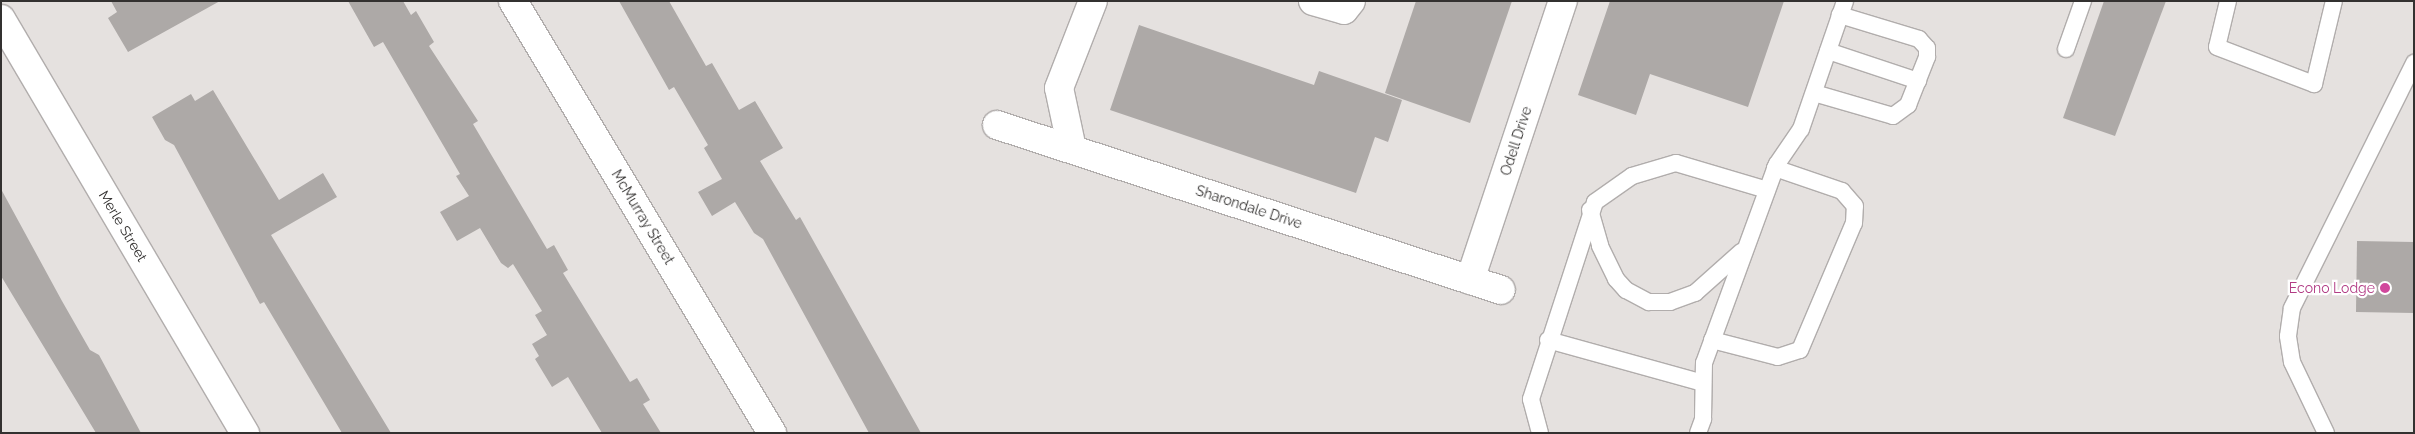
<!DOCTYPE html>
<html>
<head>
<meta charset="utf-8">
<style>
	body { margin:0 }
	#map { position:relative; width:2415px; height:434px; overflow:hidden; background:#e5e1df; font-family:Raleway,sans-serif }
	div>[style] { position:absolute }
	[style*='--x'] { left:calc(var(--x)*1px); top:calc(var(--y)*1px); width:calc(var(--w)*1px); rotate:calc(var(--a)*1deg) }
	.building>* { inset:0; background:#ada9a7 }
	.roads { filter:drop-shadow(1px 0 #b1adac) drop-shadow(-1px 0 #b1adac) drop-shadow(0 1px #b1adac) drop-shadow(0 -1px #b1adac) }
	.service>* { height:16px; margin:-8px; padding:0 8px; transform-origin:8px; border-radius:8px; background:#fff }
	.minor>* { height:28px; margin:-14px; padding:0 14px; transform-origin:14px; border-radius:14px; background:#fff }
	.dots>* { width:14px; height:14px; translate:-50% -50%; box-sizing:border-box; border:2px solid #fff; border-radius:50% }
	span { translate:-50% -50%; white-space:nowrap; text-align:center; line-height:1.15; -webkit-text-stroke:4.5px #fff; paint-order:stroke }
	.street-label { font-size:14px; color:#333130 }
	.hotel-label { font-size:14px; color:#b23c85 }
	.right { translate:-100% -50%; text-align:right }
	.frame { position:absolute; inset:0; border:2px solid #333130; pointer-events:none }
</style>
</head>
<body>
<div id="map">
	<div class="building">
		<div style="clip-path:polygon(111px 1px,220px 1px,128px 52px,108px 18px,117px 12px)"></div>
		<div style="clip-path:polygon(348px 1px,403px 1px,411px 15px,416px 11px,434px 42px,429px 46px,478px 121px,473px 124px,547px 249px,554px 245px,568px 270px,563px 273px,630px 382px,637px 378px,650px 400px,643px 404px,661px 433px,602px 433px,568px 377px,552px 387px,535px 359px,539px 356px,532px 344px,547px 335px,535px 315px,542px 311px,513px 264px,508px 268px,501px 263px,480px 228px,457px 241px,440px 212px,469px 196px,456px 176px,460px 174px,383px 42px,374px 47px)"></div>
		<div style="clip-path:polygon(619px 1px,669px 1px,706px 66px,712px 63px,739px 110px,755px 101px,783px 148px,760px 161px,796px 220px,800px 217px,921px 433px,869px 433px,763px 239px,754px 233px,735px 202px,712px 216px,698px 192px,722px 179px,704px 148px,708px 145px,674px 87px,669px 90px)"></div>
		<div style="clip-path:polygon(1416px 1px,1512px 1px,1470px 123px,1385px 93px)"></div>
		<div style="clip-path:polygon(1610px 1px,1784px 1px,1748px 107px,1650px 74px,1636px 115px,1578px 95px)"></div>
		<div style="clip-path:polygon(2104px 1px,2166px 1px,2115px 136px,2063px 118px)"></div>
		<div style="clip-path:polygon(1139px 25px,1314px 85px,1319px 71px,1402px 100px,1388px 142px,1375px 137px,1356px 193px,1110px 110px)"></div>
		<div style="clip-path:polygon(213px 90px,279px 200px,323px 173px,337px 197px,271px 235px,391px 433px,342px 433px,264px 302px,260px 304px,174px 145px,165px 140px,152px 117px,191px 94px,195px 101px)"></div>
		<div style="clip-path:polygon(1px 189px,62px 301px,90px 350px,99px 355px,141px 433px,96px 433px,1px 276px)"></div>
		<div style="clip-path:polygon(2357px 241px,2414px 242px,2414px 313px,2356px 312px)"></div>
	</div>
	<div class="roads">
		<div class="service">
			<div style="--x:2228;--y:1;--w:47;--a:103.4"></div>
			<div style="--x:2217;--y:47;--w:104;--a:20.9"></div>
			<div style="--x:2314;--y:84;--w:85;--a:-76.5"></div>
			<div style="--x:2066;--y:49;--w:51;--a:-70.5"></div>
			<div style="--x:1828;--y:51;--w:95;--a:18.4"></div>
			<div style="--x:1814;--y:93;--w:82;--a:16.2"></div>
			<div style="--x:1893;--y:116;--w:19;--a:-36"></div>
			<div style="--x:1908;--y:105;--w:52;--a:-68.4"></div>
			<div style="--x:1927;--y:57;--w:9;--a:-90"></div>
			<div style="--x:1927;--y:48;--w:12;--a:-132"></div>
			<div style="--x:1919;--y:39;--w:83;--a:-163.1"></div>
			<div style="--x:1590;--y:210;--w:37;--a:74"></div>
			<div style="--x:1600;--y:246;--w:37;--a:64"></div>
			<div style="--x:1616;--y:279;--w:15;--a:48"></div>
			<div style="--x:1626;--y:290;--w:26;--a:28"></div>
			<div style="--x:1649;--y:302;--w:21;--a:0"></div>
			<div style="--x:1670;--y:302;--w:27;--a:-20"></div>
			<div style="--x:1695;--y:293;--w:62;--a:-41.7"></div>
			<div style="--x:1548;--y:340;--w:161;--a:15.5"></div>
			<div style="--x:1712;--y:340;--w:68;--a:14.4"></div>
			<div style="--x:1778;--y:357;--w:23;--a:-18"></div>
			<div style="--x:1800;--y:350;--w:138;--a:-67"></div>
			<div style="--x:1854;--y:223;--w:17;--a:-87"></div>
			<div style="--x:1855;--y:206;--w:20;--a:-131"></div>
			<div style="--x:1842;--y:191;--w:71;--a:-161.1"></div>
			<div style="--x:1540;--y:433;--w:35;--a:-105"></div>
			<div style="--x:1531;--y:399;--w:207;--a:-72"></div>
			<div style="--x:1595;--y:202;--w:45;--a:-35.1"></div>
			<div style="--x:1632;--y:176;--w:46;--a:-16.5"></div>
			<div style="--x:1676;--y:163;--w:95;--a:16.5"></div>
			<div style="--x:1698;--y:433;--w:15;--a:-70"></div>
			<div style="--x:1703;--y:419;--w:56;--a:-89"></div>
			<div style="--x:1704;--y:363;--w:212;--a:-69.9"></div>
			<div style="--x:1777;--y:164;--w:42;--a:-55.6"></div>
			<div style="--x:1801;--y:129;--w:135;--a:-71"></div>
			<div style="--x:2326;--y:433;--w:79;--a:-115.6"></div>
			<div style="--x:2292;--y:362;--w:26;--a:-99"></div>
			<div style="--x:2288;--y:336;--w:28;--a:-82"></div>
			<div style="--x:2292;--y:308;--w:274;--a:-63.5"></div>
		</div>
		<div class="minor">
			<div style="--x:513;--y:1;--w:504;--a:59.06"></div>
			<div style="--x:1313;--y:1;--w:32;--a:16"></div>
			<div style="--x:1344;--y:10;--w:11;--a:-52"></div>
			<div style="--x:1;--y:19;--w:481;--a:59.5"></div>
			<div style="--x:997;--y:125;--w:530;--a:18.13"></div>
			<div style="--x:1072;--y:149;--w:62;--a:-102"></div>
			<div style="--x:1059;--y:88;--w:93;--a:-68.7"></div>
			<div style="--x:1470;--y:280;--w:294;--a:-71.6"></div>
		</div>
	</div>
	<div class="dots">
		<div style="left:2385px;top:288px;background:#d1479c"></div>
	</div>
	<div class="street-label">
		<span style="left:1516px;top:141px;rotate:-72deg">Odell Drive</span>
		<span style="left:1249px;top:207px;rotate:18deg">Sharondale Drive</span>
		<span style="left:643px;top:217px;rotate:59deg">McMurray Street</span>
		<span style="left:123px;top:226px;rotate:59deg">Merle Street</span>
	</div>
	<div class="hotel-label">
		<span class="right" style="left:2375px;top:288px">Econo Lodge</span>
	</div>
	<div class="frame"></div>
</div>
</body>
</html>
